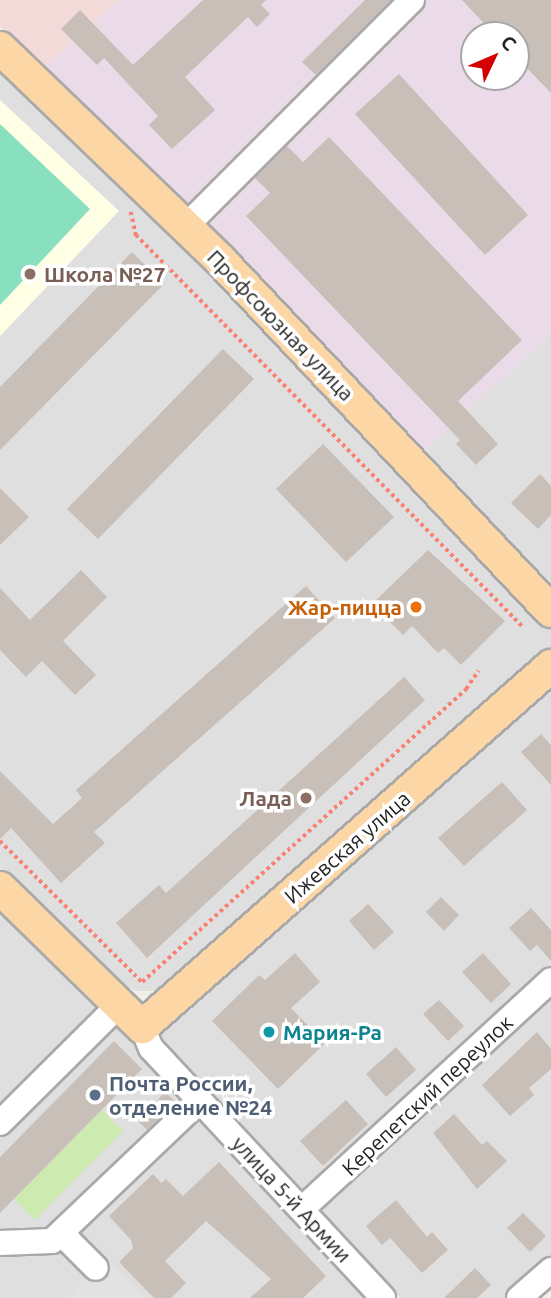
<!DOCTYPE html>
<html>
<head>
<meta charset="utf-8">
<style>
	body { margin:0 }
	#map { position:relative; width:551px; height:1298px; overflow:hidden; background:#f2efe9; font-family:Ubuntu,sans-serif }
	div>[style] { position:absolute }
	[style*='--x'] { left:calc(var(--x)*1px); top:calc(var(--y)*1px); width:calc(var(--w)*1px); rotate:calc(var(--a)*1deg) }
	.residential>* { inset:0; background:#e0dfdf }
	.commercial>* { inset:0; background:#f2dad9 }
	.industrial>* { inset:0; background:#ebdbe8 }
	.education>* { inset:0; background:#ffffe5 }
	.grass>* { inset:0; background:#cdebb0 }
	.pitch>* { inset:0; background:#88e0be }
	.parking>* { inset:0; background:#e2e2e2 }
	.building>* { inset:0; background:#c7bfb8 }
	.path>* { height:3.5px; margin-top:-1.75px; transform-origin:0; background:repeating-linear-gradient(90deg,#fa8072 0 3.5px,transparent 0 7px) }
	.roads { filter:drop-shadow(2px 0 #a9a9a9) drop-shadow(-2px 0 #a9a9a9) drop-shadow(0 2px #a9a9a9) drop-shadow(0 -2px #a9a9a9) }
	.minor>* { height:24px; margin:-12px; padding:0 12px; transform-origin:12px; border-radius:12px; background:#fff }
	.major>* { height:32px; margin:-16px; padding:0 16px; transform-origin:16px; border-radius:16px; background:#fcd6a4 }
	.dots>* { width:19px; height:19px; translate:-50% -50%; box-sizing:border-box; border:4px solid #fff; border-radius:50% }
	span { translate:-50% -50%; white-space:nowrap; text-align:center; line-height:1.15; -webkit-text-stroke:7px #fff; paint-order:stroke }
	.education-label { font-size:21px; color:#785e54; font-weight:700 }
	.left { translate:0 -50%; text-align:left }
	.right { translate:-100% -50%; text-align:right }
	.street-label { font-size:21px; color:#222 }
	.food-label { font-size:21px; color:#c56008; font-weight:700 }
	.culture-label { font-size:21px; color:#0d838f; font-weight:700 }
	.service-label { font-size:21px; color:#4e5e75; font-weight:700 }
	.north { position:absolute; left:460px; top:21px; width:70px; height:70px; box-sizing:border-box; background:#fff; border:2px solid #a7a7a7; border-radius:50%; rotate:46deg; font-size:19px; font-weight:700; line-height:28px; text-align:center; color:#222 }
	.north::after { content:''; display:block; margin:auto; width:24px; height:32px; background:#d40000; clip-path:polygon(50% 0,100% 100%,50% 72%,0 100%) }
</style>
</head>
<body>
<div id="map">
	<div class="residential">
		<div style="clip-path:polygon(0 69px,214px 270px,551px 627px,551px 649px,169px 991px,136px 991px,118px 982px,0 869px)"></div>
		<div style="clip-path:polygon(551px 333px,551px 596px,421px 454px)"></div>
		<div style="clip-path:polygon(551px 680px,551px 967px,304px 1192px,155px 1036px)"></div>
		<div style="clip-path:polygon(0 903px,104px 1010px,0 1114px)"></div>
		<div style="clip-path:polygon(551px 991px,551px 1259px,508px 1298px,400px 1298px,317px 1206px)"></div>
		<div style="clip-path:polygon(112px 1018px,363px 1298px,0 1298px,0 1131px)"></div>
	</div>
	<div class="commercial">
		<div style="clip-path:polygon(0 0,119px 0,43px 69px,0 27px)"></div>
	</div>
	<div class="industrial">
		<div style="clip-path:polygon(evenodd,119px 0,551px 0,551px 333px,421px 454px,43px 69px,119px 0,474px 35px,516px 35px,516px 77px,474px 77px,474px 35px)"></div>
	</div>
	<div class="education">
		<div style="clip-path:polygon(0 100px,119px 211px,0 336px)"></div>
	</div>
	<div class="grass">
		<div style="clip-path:polygon(102px 1110px,123px 1131px,35px 1220px,14px 1199px)"></div>
	</div>
	<div class="pitch">
		<div style="clip-path:polygon(0 124px,90px 209px,0 305px)"></div>
	</div>
	<div class="parking">
		<div style="clip-path:polygon(105px 1259px,121px 1274px,145px 1298px,68px 1298px)"></div>
	</div>
	<div class="building">
		<div style="clip-path:polygon(203px 0,266px 0,261px 5px,270px 14px,257px 27px,248px 17px,185px 77px,215px 110px,172px 149px,149px 125px,158px 116px,104px 58px,97px 65px,61px 29px,80px 10px,133px 65px)"></div>
		<div style="clip-path:polygon(365px 0,391px 0,316px 75px,302px 62px)"></div>
		<div style="clip-path:polygon(462px 0,551px 0,551px 93px,516px 57px,516px 35px,495px 35px)"></div>
		<div style="clip-path:polygon(399px 74px,528px 215px,485px 255px,355px 114px)"></div>
		<div style="clip-path:polygon(329px 137px,522px 340px,458px 401px,498px 444px,476px 465px,456px 444px,460px 440px,246px 216px,270px 193px,255px 178px,287px 146px,303px 162px)"></div>
		<div style="clip-path:polygon(132px 252px,164px 284px,0 450px,0 387px)"></div>
		<div style="clip-path:polygon(223px 349px,254px 379px,98px 539px,67px 509px)"></div>
		<div style="clip-path:polygon(323px 444px,394px 517px,346px 562px,276px 489px)"></div>
		<div style="clip-path:polygon(540px 474px,551px 486px,551px 515px,538px 529px,511px 503px)"></div>
		<div style="clip-path:polygon(0 488px,29px 517px,0 545px)"></div>
		<div style="clip-path:polygon(428px 550px,505px 621px,461px 665px,444px 648px,438px 653px,412px 626px,403px 635px,372px 604px)"></div>
		<div style="clip-path:polygon(81px 570px,107px 597px,63px 641px,96px 675px,75px 695px,42px 661px,26px 677px,0 650px,0 588px,30px 620px)"></div>
		<div style="clip-path:polygon(306px 586px,335px 618px,94px 832px,105px 843px,61px 883px,11px 828px,0 839px,0 771px,53px 824px,82px 798px,76px 790px)"></div>
		<div style="clip-path:polygon(404px 677px,425px 700px,147px 958px,116px 923px,159px 885px,166px 893px)"></div>
		<div style="clip-path:polygon(541px 734px,551px 745px,551px 785px,521px 752px)"></div>
		<div style="clip-path:polygon(502px 782px,527px 810px,464px 866px,438px 838px)"></div>
		<div style="clip-path:polygon(441px 897px,459px 915px,444px 931px,426px 912px)"></div>
		<div style="clip-path:polygon(368px 904px,394px 932px,374px 950px,349px 921px)"></div>
		<div style="clip-path:polygon(531px 908px,551px 930px,551px 961px,537px 945px,530px 951px,509px 928px)"></div>
		<div style="clip-path:polygon(295px 953px,320px 982px,291px 1008px,325px 1043px,278px 1089px,212px 1021px,259px 975px,265px 980px)"></div>
		<div style="clip-path:polygon(483px 953px,511px 984px,491px 1003px,462px 972px)"></div>
		<div style="clip-path:polygon(439px 1000px,464px 1026px,448px 1041px,423px 1014px)"></div>
		<div style="clip-path:polygon(537px 1032px,551px 1049px,551px 1069px,529px 1088px,534px 1095px,510px 1116px,482px 1085px)"></div>
		<div style="clip-path:polygon(114px 1041px,142px 1069px,0 1213px,0 1157px)"></div>
		<div style="clip-path:polygon(396px 1047px,416px 1070px,386px 1097px,366px 1074px)"></div>
		<div style="clip-path:polygon(165px 1092px,176px 1102px,147px 1130px,138px 1121px)"></div>
		<div style="clip-path:polygon(346px 1100px,368px 1124px,323px 1166px,300px 1141px)"></div>
		<div style="clip-path:polygon(454px 1114px,482px 1145px,487px 1141px,507px 1161px,477px 1189px,433px 1133px)"></div>
		<div style="clip-path:polygon(219px 1162px,326px 1276px,303px 1298px,250px 1298px,271px 1279px,206px 1221px,165px 1261px,186px 1283px,171px 1298px,154px 1298px,119px 1262px,133px 1248px,131px 1240px,109px 1216px,153px 1174px,161px 1183px,166px 1179px,183px 1196px)"></div>
		<div style="clip-path:polygon(396px 1200px,427px 1237px,432px 1232px,448px 1250px,422px 1273px,390px 1238px,382px 1245px,366px 1226px)"></div>
		<div style="clip-path:polygon(523px 1213px,546px 1236px,530px 1252px,507px 1228px)"></div>
		<div style="clip-path:polygon(475px 1268px,491px 1285px,477px 1298px,444px 1298px)"></div>
	</div>
	<div class="path">
		<div style="--x:131;--y:212;--w:24;--a:78"></div>
		<div style="--x:136;--y:235;--w:552;--a:45.37"></div>
		<div style="--x:0;--y:841;--w:200;--a:44.8"></div>
		<div style="--x:142;--y:982;--w:437;--a:-42.1"></div>
		<div style="--x:466;--y:689;--w:22;--a:-56"></div>
	</div>
	<div class="roads">
		<div class="minor">
			<div style="--x:185;--y:227;--w:321;--a:-45"></div>
			<div style="--x:142;--y:1027;--w:23;--a:67"></div>
			<div style="--x:151;--y:1048;--w:341;--a:47.1"></div>
			<div style="--x:0;--y:1123;--w:168;--a:-44.8"></div>
			<div style="--x:302;--y:1209;--w:338;--a:-42.6"></div>
			<div style="--x:61;--y:1233;--w:49;--a:45"></div>
			<div style="--x:0;--y:1243;--w:52;--a:-2.2"></div>
			<div style="--x:52;--y:1241;--w:204;--a:-43.6"></div>
			<div style="--x:519;--y:1298;--w:43;--a:-41.2"></div>
		</div>
		<div class="major">
			<div style="--x:0;--y:48;--w:307;--a:43.9"></div>
			<div style="--x:221;--y:261;--w:481;--a:46.7"></div>
			<div style="--x:0;--y:888;--w:199;--a:44.4"></div>
			<div style="--x:142;--y:1027;--w:546;--a:-41.43"></div>
		</div>
	</div>
	<div class="dots">
		<div style="left:30px;top:274px;background:#8d6e63"></div>
		<div style="left:416px;top:607px;background:#e8710a"></div>
		<div style="left:306px;top:798px;background:#8d6e63"></div>
		<div style="left:269px;top:1032px;background:#0f9aa8"></div>
		<div style="left:95px;top:1095px;background:#5c6f8a"></div>
	</div>
	<div class="education-label">
		<span class="left" style="left:44px;top:274px">Школа №27</span>
		<span class="right" style="left:292px;top:798px">Лада</span>
	</div>
	<div class="street-label">
		<span style="left:281px;top:325px;rotate:46deg">Профсоюзная улица</span>
		<span style="left:347px;top:847px;rotate:-41deg">Ижевская улица</span>
		<span style="left:427px;top:1095px;rotate:-43deg">Керепетский переулок</span>
		<span style="left:292px;top:1199px;rotate:47deg">улица 5-й Армии</span>
	</div>
	<div class="food-label">
		<span class="right" style="left:402px;top:607px">Жар-пицца</span>
	</div>
	<div class="culture-label">
		<span class="left" style="left:283px;top:1032px">Мария-Ра</span>
	</div>
	<div class="service-label">
		<span class="left" style="left:109px;top:1095px">Почта России,<br>отделение №24</span>
	</div>
	<div class="north">С</div>
</div>
</body>
</html>
